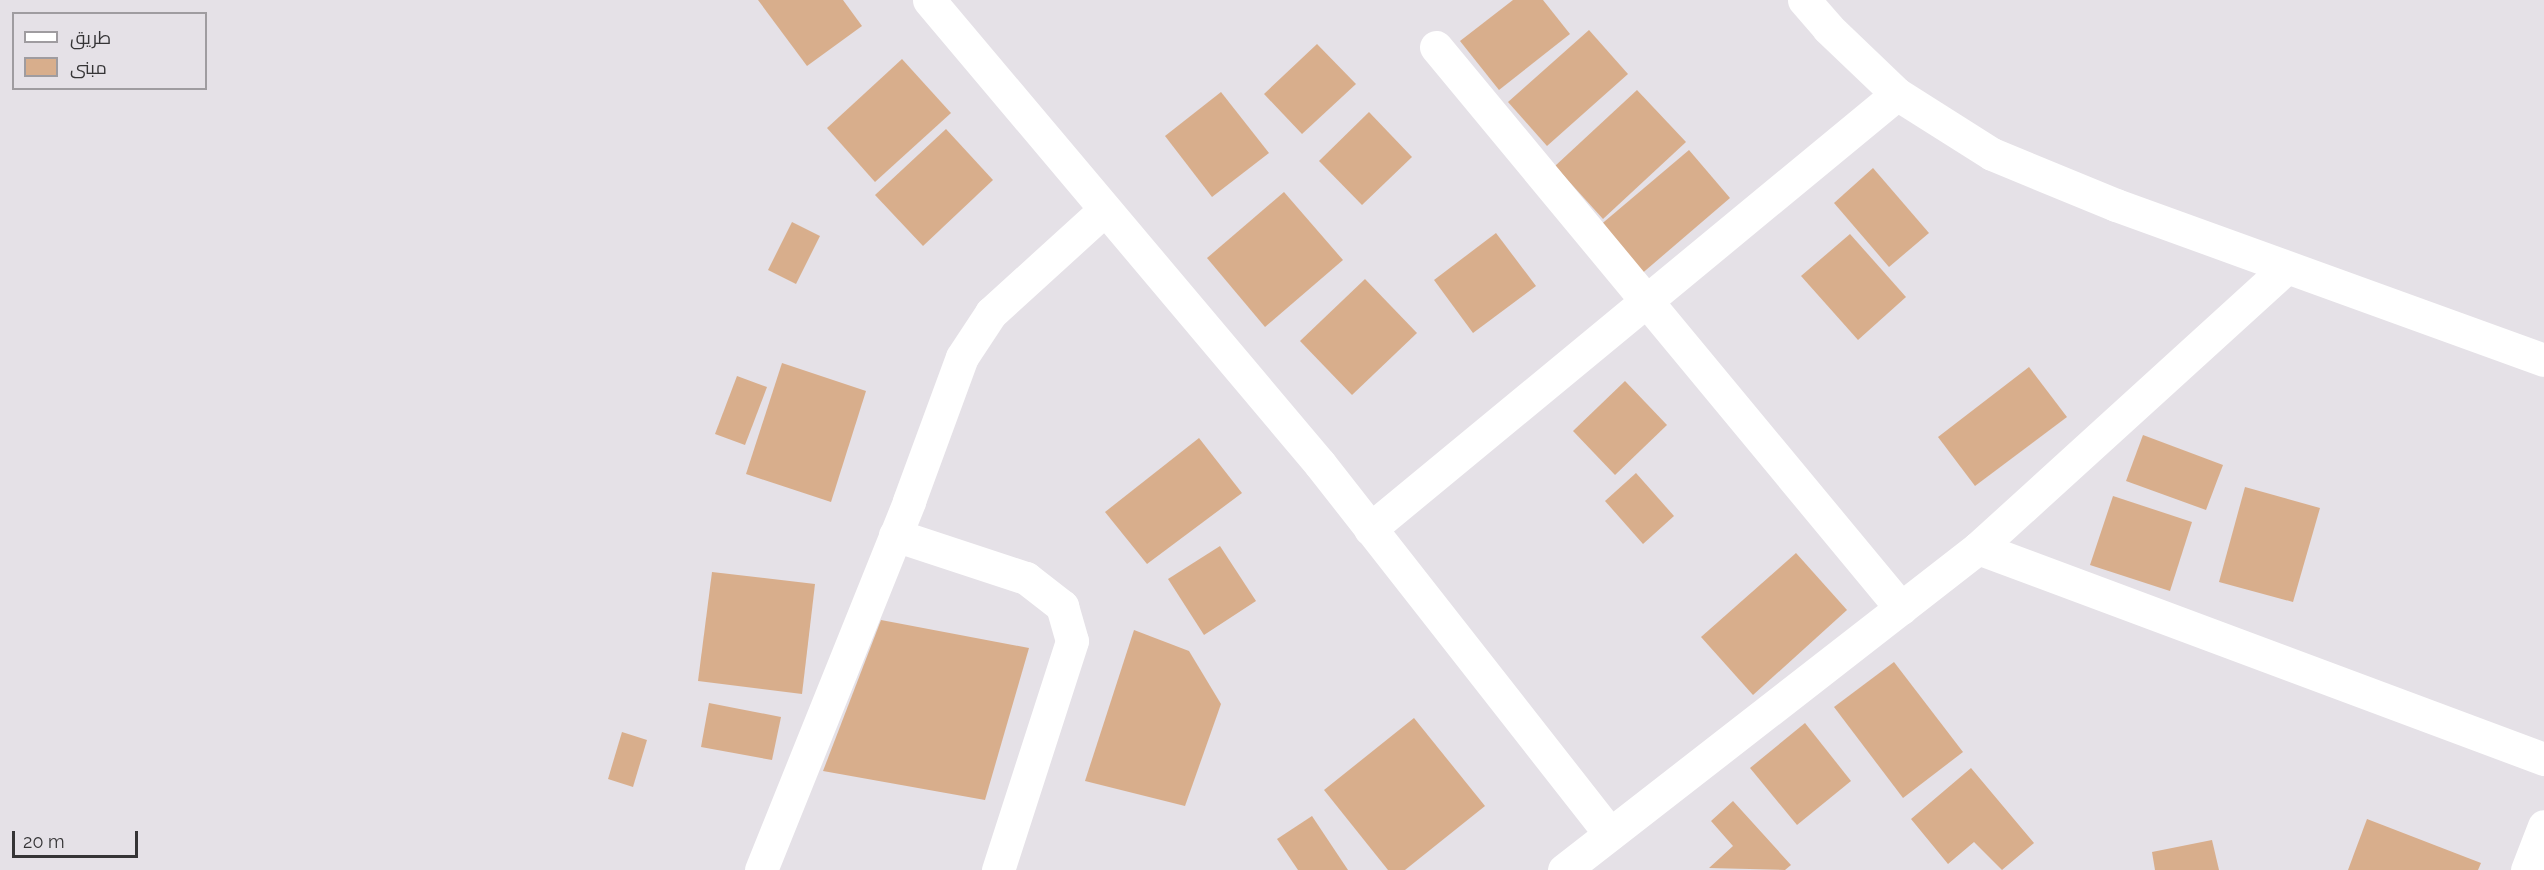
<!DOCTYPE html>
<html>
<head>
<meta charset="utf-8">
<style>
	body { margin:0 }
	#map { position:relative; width:2544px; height:870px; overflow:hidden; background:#e5e1e7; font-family:Raleway,Cairo,sans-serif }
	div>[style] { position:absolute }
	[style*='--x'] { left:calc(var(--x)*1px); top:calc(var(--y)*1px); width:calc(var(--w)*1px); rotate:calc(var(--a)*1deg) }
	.building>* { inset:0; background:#d8ae8c }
	.minor>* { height:33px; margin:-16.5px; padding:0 16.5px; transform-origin:16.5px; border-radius:16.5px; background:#fff }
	span { translate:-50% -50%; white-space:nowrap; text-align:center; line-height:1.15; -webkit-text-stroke:4.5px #e5e1e7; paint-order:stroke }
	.legend { position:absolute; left:12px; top:12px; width:195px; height:78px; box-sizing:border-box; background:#e5e1e7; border:2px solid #9f9ca0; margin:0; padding:8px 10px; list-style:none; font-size:18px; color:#353436 }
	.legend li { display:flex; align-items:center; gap:12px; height:30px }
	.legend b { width:30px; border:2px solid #9f9ca0 }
	.scale { position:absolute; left:12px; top:831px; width:126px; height:27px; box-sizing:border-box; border:3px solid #353436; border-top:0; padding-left:8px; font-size:18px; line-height:21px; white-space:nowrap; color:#353436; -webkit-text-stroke:4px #e5e1e7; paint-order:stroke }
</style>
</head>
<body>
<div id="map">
	<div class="building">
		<div style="clip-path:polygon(758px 0,843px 0,862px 26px,807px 66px)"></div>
		<div style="clip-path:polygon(1513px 0,1543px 0,1570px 34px,1499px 90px,1460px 41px)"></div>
		<div style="clip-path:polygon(1589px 30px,1628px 74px,1547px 146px,1508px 102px)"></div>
		<div style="clip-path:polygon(1317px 44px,1356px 84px,1302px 134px,1264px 94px)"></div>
		<div style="clip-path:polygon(902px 59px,951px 113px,875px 182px,827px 128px)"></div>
		<div style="clip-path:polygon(1637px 90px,1686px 142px,1603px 219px,1555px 166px)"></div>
		<div style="clip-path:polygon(1221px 92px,1269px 153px,1212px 197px,1165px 136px)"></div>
		<div style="clip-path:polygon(1369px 112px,1412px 157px,1362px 205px,1319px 161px)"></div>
		<div style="clip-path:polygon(946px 129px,993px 180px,923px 246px,875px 195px)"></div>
		<div style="clip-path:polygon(1689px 150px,1730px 198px,1639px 276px,1598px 227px)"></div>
		<div style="clip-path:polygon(1873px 168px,1929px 233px,1889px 267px,1834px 203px)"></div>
		<div style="clip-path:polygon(1284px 192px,1343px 260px,1265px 327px,1207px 258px)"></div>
		<div style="clip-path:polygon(792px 222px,820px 236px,796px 284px,768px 270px)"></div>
		<div style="clip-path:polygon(1496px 233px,1536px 286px,1473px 333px,1434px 280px)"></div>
		<div style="clip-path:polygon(1850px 234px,1906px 297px,1858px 340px,1801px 276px)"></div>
		<div style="clip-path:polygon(1365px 279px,1417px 333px,1352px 395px,1300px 341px)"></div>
		<div style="clip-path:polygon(782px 363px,866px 391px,831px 502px,746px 474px)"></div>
		<div style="clip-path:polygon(2029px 367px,2067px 417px,1975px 486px,1938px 437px)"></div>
		<div style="clip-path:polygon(737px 376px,767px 387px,745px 445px,715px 434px)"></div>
		<div style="clip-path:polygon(1625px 381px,1667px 425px,1615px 475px,1573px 431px)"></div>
		<div style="clip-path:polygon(2143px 435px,2223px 465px,2206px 510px,2126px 481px)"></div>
		<div style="clip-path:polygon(1199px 438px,1242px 493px,1147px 564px,1105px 512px)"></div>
		<div style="clip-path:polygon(1636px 473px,1674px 516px,1643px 544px,1605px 501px)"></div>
		<div style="clip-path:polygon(2245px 487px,2320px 508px,2293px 602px,2219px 582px)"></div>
		<div style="clip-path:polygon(2113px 496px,2192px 522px,2170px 591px,2090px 565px)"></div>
		<div style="clip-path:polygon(1220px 546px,1256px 601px,1204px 635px,1168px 579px)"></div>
		<div style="clip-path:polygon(1796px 553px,1847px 610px,1753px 695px,1701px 637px)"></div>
		<div style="clip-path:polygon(712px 572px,815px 584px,802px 694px,698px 681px)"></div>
		<div style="clip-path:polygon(881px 620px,1029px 648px,985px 800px,823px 771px)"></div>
		<div style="clip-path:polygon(1134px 630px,1189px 651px,1221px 704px,1185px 806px,1085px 781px)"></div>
		<div style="clip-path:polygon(1894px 662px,1963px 752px,1903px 798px,1834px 707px)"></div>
		<div style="clip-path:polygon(709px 703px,781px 717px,772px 760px,701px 747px)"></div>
		<div style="clip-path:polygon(1414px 718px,1485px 806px,1405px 870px,1388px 870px,1324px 790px)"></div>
		<div style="clip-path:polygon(1805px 723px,1851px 781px,1797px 825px,1750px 768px)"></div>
		<div style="clip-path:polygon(622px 732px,647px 740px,633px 787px,608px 779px)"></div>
		<div style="clip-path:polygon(1971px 768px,2034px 843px,2002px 870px,1974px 842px,1948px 864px,1911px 819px)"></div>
		<div style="clip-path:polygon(1733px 801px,1791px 865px,1785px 870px,1709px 868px,1733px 846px,1711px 821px)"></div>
		<div style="clip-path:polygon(1312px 816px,1348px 870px,1298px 870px,1277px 839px)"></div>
		<div style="clip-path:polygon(2367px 819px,2481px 863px,2478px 870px,2348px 870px)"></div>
		<div style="clip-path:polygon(2212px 840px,2219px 870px,2155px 870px,2152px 852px)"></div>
	</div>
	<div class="minor">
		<div style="--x:929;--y:0;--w:607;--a:49.88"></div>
		<div style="--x:1320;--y:464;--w:470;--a:51.9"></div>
		<div style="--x:1804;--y:0;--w:37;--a:49"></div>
		<div style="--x:1828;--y:28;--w:95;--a:43.7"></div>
		<div style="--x:1897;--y:94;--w:112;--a:32.3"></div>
		<div style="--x:1992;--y:154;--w:134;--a:22.4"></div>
		<div style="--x:2116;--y:205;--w:455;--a:19.9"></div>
		<div style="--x:1436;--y:47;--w:729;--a:50.35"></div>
		<div style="--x:1370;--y:529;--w:683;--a:-39.54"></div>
		<div style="--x:895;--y:535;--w:138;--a:18.2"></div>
		<div style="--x:1026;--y:578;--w:46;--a:37.9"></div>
		<div style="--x:1062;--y:606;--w:36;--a:74"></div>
		<div style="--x:1072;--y:641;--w:241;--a:107.9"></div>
		<div style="--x:1978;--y:548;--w:604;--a:20.45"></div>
		<div style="--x:761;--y:870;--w:398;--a:-68.1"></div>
		<div style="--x:909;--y:501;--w:153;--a:-69.8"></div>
		<div style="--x:962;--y:357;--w:53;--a:-56.6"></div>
		<div style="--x:991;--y:313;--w:151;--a:-42.3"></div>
		<div style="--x:1564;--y:870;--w:524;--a:-37.87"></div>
		<div style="--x:1978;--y:548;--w:416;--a:-42.3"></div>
		<div style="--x:2527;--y:870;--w:47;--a:-68.9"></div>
	</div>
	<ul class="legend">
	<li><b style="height:8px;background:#fff"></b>طريق</li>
	<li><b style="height:16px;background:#d8ae8c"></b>مبنى</li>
	</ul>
	<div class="scale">20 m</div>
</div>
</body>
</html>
